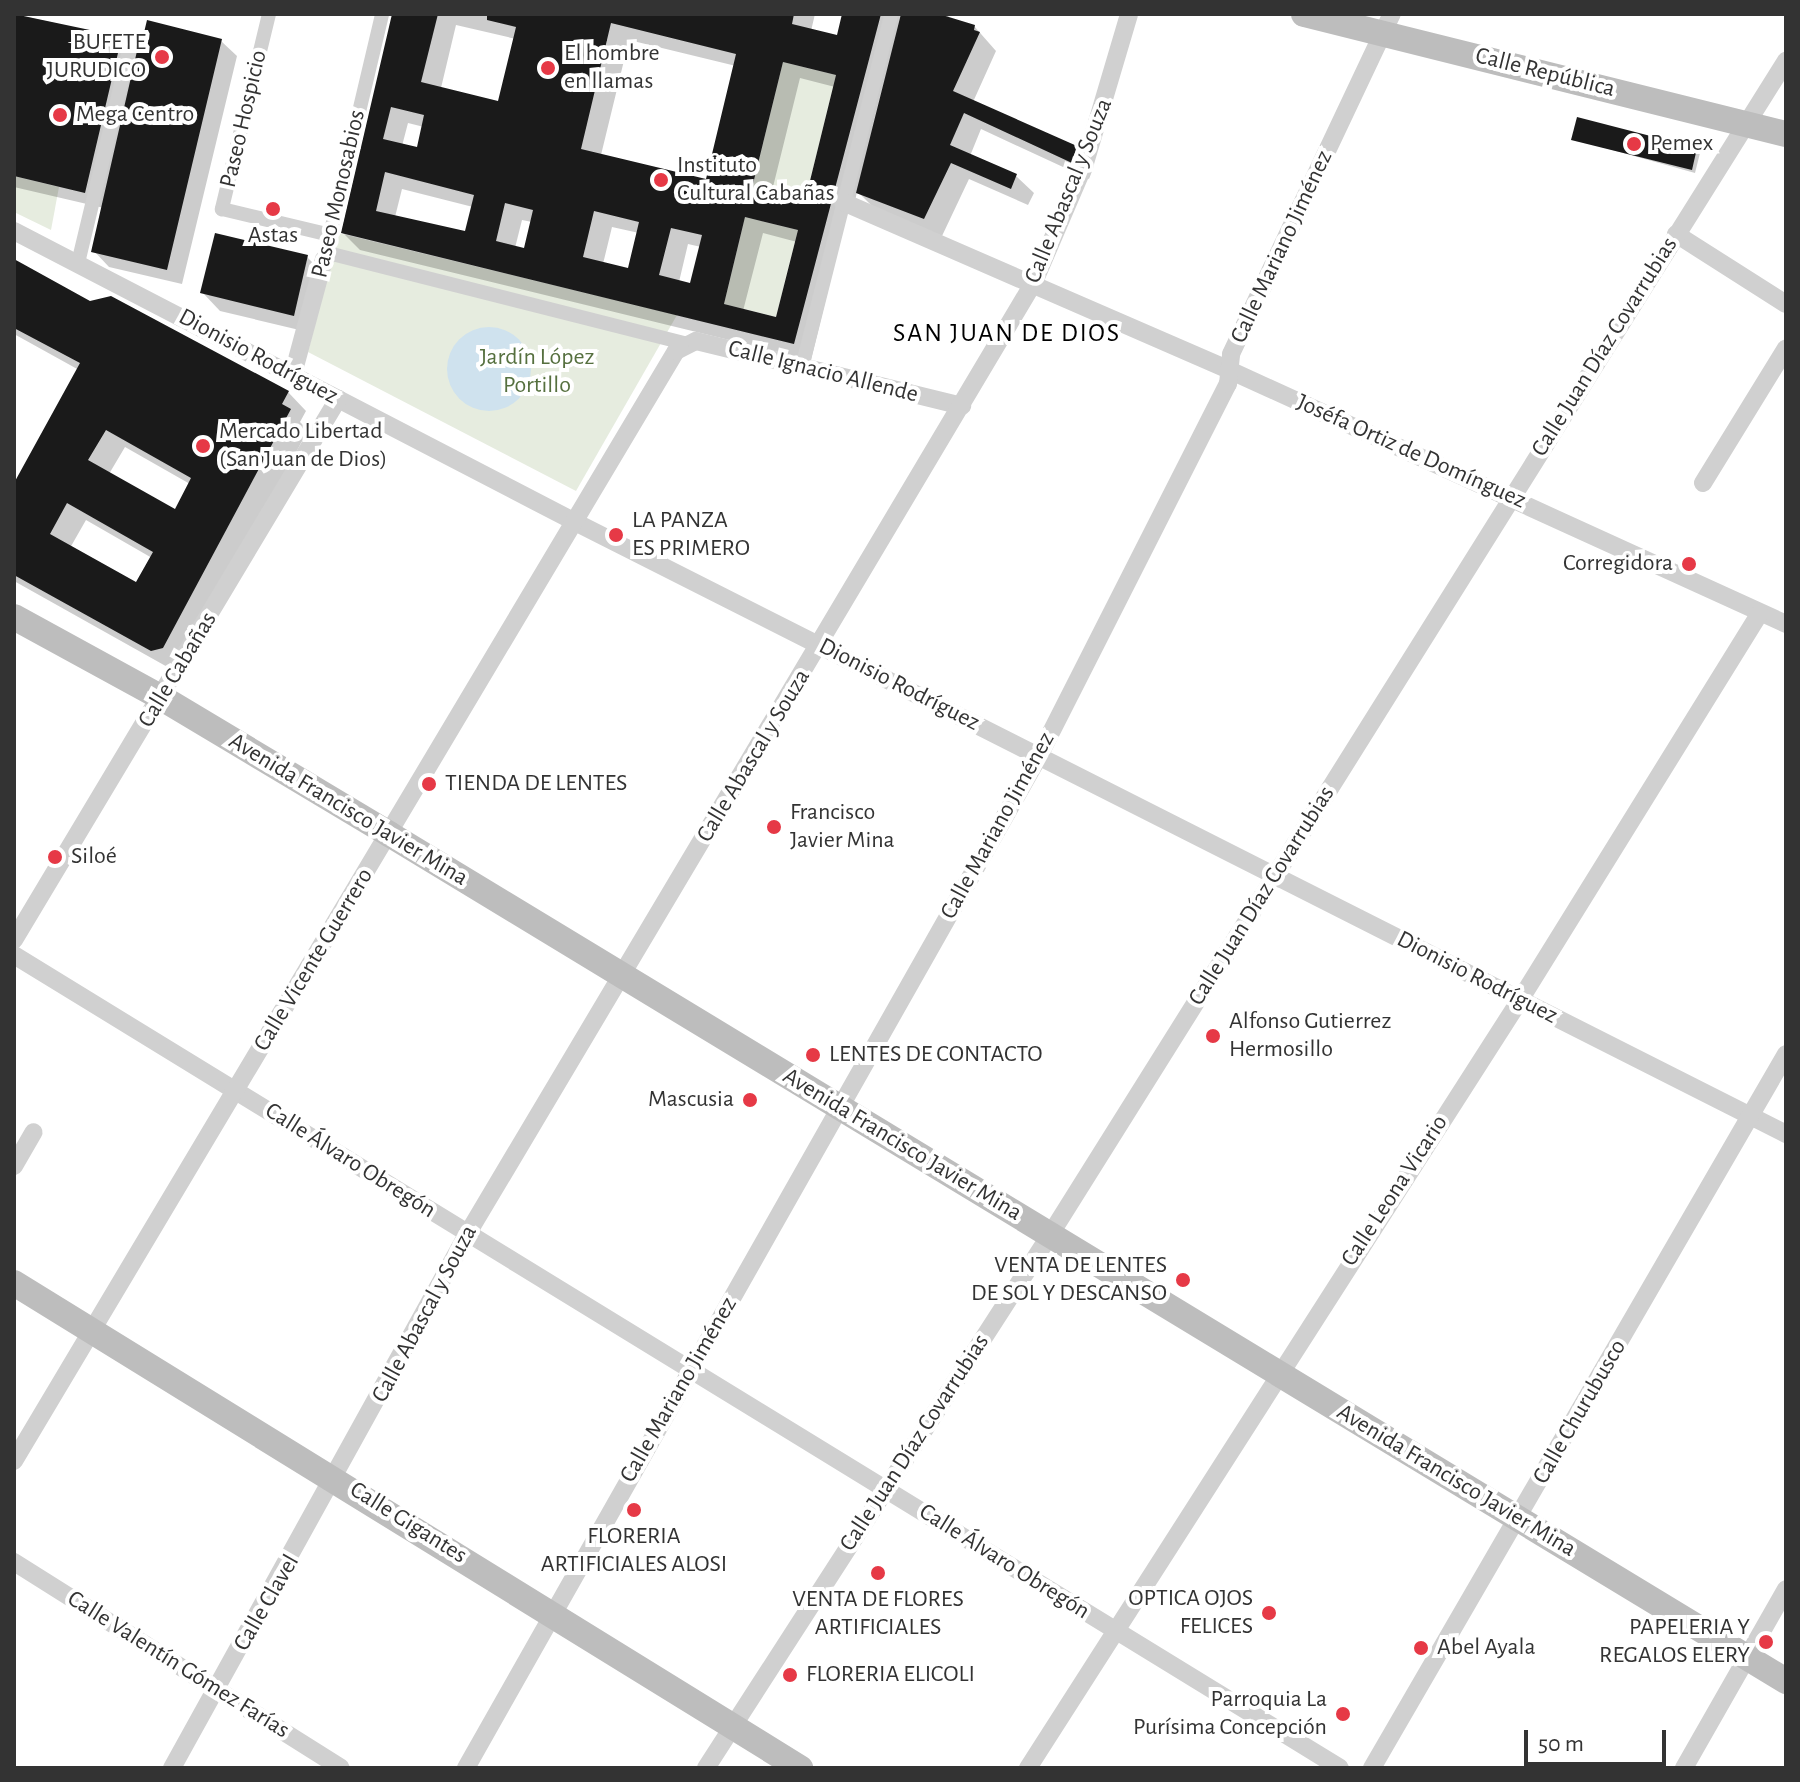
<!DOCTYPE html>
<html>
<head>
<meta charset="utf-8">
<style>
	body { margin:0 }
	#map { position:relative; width:1800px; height:1782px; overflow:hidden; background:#fff; font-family:"Alegreya Sans",sans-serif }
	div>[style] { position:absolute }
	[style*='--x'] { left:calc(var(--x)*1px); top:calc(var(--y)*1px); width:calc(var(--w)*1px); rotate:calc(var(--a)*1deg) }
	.green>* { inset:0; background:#e6ecdf }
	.water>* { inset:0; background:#cfe2ee }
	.round { border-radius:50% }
	.shadow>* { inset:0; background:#0003 }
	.building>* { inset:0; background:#1a1a1a }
	.pedestrian>* { height:14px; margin:-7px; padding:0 7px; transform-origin:7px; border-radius:7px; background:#d0d0d0 }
	.minor>* { height:18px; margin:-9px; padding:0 9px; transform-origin:9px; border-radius:9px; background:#d0d0d0 }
	.secondary>* { height:26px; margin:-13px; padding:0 13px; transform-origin:13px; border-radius:13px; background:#bdbdbd }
	.dots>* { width:22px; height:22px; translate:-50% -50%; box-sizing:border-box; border:4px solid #fff; border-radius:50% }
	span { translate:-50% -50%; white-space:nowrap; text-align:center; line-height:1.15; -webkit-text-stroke:8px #fff; paint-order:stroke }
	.poi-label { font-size:24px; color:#333 }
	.right { translate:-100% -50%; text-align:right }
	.left { translate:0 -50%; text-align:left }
	.street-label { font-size:24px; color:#333 }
	.park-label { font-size:24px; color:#56703f }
	.neighbourhood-label { font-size:26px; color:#000; letter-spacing:2px }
	.frame { position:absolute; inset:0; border:16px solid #333; pointer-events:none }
	.scale { position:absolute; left:1524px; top:1730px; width:142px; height:36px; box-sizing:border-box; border:4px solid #333; border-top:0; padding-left:10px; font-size:24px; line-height:28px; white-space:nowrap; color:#333; -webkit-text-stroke:6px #fff; paint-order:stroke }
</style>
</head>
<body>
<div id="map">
	<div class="green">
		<div style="clip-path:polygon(783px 62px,836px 75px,805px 201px,752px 188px)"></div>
		<div style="clip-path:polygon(14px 176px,59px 187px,51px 230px,14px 212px)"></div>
		<div style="clip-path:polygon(745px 217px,798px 230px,776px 317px,724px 304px)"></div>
		<div style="clip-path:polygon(338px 233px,677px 315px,576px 491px,308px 352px)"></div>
	</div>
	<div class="water">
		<div class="round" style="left:447px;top:327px;width:84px;height:84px"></div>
	</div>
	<div class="shadow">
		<div style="clip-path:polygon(14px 14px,143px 43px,221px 41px,237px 56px,182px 284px,109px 267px,94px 251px,104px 208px,14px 187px)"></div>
		<div style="clip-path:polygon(evenodd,394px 14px,815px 14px,811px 31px,838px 38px,844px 14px,949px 14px,948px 19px,974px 26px,996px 51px,973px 102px,1076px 148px,1094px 166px,1089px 179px,981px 129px,970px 156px,1016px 176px,1034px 193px,1028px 205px,969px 179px,942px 236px,876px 210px,857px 191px,855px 202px,850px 200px,811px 360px,360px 250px,343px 233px,394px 14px,456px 25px,516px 39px,500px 103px,441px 88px,456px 25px,394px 14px,629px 40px,736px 66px,708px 181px,601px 155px,629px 40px,394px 14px,800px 78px,835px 87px,807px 204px,771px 195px,800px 78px,394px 14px,408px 123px,424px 127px,418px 150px,402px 146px,408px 123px,394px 14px,402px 189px,473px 207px,467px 234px,395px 217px,402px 189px,394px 14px,522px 220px,532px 222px,525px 250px,515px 248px,522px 220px,394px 14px,612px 227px,639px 233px,630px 270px,603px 264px,612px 227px,394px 14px,763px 233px,797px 242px,778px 319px,743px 311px,763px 233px,394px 14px,688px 244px,701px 247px,692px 285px,679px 282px,688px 244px)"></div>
		<div style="clip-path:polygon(1573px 139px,1696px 149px,1700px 153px,1695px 173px)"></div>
		<div style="clip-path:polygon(307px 257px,326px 276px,312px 333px,220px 311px,202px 292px)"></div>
		<div style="clip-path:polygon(evenodd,14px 261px,90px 303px,288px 392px,306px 411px,300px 422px,308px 430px,181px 666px,171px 669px,14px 581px,14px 487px,79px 370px,14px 334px,14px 261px,125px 447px,190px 484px,176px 512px,109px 474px,125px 447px,14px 261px,86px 520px,152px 558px,137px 585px,70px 548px,86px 520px)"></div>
	</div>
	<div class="building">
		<div style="clip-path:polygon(14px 14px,142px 41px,147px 20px,222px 39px,167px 270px,91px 252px,137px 51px,126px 45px,118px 53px,85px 193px,14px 176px)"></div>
		<div style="clip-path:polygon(evenodd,392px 14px,438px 14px,421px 82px,498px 101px,516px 27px,487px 20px,487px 14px,794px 14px,792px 24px,837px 35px,842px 14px,881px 14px,794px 344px,341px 233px,392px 14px,611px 23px,736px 54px,706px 179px,581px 149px,611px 23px,392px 14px,783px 62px,836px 75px,805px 201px,752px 188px,783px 62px,392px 14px,391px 107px,424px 115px,417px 147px,383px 139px,391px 107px,392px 14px,385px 172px,474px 195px,465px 231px,376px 211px,385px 172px,392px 14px,505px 203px,533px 210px,524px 248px,496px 241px,505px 203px,392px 14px,594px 211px,639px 222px,628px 268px,583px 257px,594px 211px,392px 14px,745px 217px,798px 230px,776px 317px,724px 304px,745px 217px,392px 14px,671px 228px,702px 235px,690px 283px,659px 275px,671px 228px)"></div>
		<div style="clip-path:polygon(901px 14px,939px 14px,975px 25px,974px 30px,980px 32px,953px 91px,1077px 146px,1072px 163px,964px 113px,950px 145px,1017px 174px,1011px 189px,951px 163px,924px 219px,856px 193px)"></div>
		<div style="clip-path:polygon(1577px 117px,1697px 148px,1692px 170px,1571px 140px)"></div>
		<div style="clip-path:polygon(215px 233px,308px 255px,294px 316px,200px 293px)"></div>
		<div style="clip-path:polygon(evenodd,14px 259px,90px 301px,111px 296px,289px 391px,282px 404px,291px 409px,163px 648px,151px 651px,14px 575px,14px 483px,80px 363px,14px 328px,14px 259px,106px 430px,191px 478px,175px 509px,88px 460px,106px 430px,14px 259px,67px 503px,153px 552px,136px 582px,50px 534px,67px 503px)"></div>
	</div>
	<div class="pedestrian">
		<div style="--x:269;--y:14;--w:201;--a:103.6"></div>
		<div style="--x:222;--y:209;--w:111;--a:13.5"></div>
		<div style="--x:328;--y:243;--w:235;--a:-76.7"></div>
		<div style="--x:332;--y:254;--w:364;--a:14.2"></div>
		<div style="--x:78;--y:263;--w:214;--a:-76.5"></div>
		<div style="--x:802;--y:367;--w:364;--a:-75.8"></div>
	</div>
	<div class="minor">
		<div style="--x:843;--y:202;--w:421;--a:23.5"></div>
		<div style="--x:1229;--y:370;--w:612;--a:24.51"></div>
		<div style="--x:14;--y:231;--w:634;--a:27.41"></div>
		<div style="--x:577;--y:523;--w:1355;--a:26.81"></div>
		<div style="--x:1676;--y:234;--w:130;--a:32.5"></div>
		<div style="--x:293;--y:374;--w:119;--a:-74.9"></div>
		<div style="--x:1703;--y:483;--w:158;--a:-58.4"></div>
		<div style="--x:14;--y:940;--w:631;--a:-59.08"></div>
		<div style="--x:14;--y:955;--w:1555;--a:31.51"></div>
		<div style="--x:14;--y:1166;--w:39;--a:-60"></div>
		<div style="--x:14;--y:1461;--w:1292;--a:-59.19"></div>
		<div style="--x:676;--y:351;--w:22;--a:-27"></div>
		<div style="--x:696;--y:341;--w:274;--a:13.7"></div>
		<div style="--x:14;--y:1562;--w:386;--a:32.2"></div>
		<div style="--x:172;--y:1768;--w:611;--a:-61.05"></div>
		<div style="--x:468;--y:1233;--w:1107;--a:-59.24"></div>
		<div style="--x:1034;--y:282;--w:129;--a:-66.8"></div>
		<div style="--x:1085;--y:163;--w:155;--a:-73.5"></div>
		<div style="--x:466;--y:1768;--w:1163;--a:-60.48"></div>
		<div style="--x:1039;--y:756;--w:417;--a:-63.1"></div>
		<div style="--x:1228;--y:384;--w:30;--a:-84"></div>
		<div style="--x:1231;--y:354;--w:376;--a:-64.7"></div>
		<div style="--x:706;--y:1768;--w:634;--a:-57.16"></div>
		<div style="--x:1050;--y:1235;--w:1386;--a:-57.92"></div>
		<div style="--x:1028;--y:1768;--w:912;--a:-57.36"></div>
		<div style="--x:1520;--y:1000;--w:455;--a:-58.2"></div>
		<div style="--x:1372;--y:1768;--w:825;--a:-59.89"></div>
		<div style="--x:1684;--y:1768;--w:206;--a:-60.3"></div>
	</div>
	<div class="secondary">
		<div style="--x:1304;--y:14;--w:497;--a:14"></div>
		<div style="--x:14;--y:617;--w:169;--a:28.7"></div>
		<div style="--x:162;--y:698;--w:265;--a:30.9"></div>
		<div style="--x:389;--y:834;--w:1634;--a:31.23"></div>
		<div style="--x:14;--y:1283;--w:924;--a:31.68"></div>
	</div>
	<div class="dots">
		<div style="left:162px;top:57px;background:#e63946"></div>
		<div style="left:548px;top:68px;background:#e63946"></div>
		<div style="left:60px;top:115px;background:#e63946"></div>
		<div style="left:1634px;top:144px;background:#e63946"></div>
		<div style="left:661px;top:180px;background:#e63946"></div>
		<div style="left:273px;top:209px;background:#e63946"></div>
		<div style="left:203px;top:446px;background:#e63946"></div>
		<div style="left:616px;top:535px;background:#e63946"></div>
		<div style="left:1689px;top:564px;background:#e63946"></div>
		<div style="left:429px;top:784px;background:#e63946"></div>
		<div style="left:774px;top:827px;background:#e63946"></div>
		<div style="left:55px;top:857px;background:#e63946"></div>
		<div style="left:1213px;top:1036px;background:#e63946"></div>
		<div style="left:813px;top:1055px;background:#e63946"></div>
		<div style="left:750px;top:1100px;background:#e63946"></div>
		<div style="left:1183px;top:1280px;background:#e63946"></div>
		<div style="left:634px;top:1510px;background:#e63946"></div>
		<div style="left:878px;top:1573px;background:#e63946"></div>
		<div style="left:1269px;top:1613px;background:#e63946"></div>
		<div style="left:1766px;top:1642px;background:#e63946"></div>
		<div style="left:1421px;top:1648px;background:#e63946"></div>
		<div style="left:790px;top:1675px;background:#e63946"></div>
		<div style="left:1343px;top:1714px;background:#e63946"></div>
	</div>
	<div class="poi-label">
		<span class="right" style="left:146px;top:57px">BUFETE<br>JURUDICO</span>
		<span class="left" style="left:564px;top:68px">El hombre<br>en llamas</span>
		<span class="left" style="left:76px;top:115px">Mega Centro</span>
		<span class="left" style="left:1650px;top:144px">Pemex</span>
		<span class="left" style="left:677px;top:180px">Instituto<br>Cultural Cabañas</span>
		<span style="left:273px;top:236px">Astas</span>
		<span class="left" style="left:219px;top:446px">Mercado Libertad<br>(San Juan de Dios)</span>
		<span class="left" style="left:632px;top:535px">LA PANZA<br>ES PRIMERO</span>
		<span class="right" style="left:1673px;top:564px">Corregidora</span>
		<span class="left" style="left:445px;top:784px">TIENDA DE LENTES</span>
		<span class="left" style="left:790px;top:827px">Francisco<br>Javier Mina</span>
		<span class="left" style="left:71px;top:857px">Siloé</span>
		<span class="left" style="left:1229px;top:1036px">Alfonso Gutierrez<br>Hermosillo</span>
		<span class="left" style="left:829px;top:1055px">LENTES DE CONTACTO</span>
		<span class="right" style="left:734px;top:1100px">Mascusia</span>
		<span class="right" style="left:1167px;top:1280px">VENTA DE LENTES<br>DE SOL Y DESCANSO</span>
		<span style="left:634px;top:1551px">FLORERIA<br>ARTIFICIALES ALOSI</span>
		<span class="right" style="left:1253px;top:1613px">OPTICA OJOS<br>FELICES</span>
		<span style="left:878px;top:1614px">VENTA DE FLORES<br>ARTIFICIALES</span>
		<span class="right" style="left:1750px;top:1642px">PAPELERIA Y<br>REGALOS ELERY</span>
		<span class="left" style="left:1437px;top:1648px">Abel Ayala</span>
		<span class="left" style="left:806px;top:1675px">FLORERIA ELICOLI</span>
		<span class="right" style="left:1327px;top:1714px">Parroquia La<br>Purísima Concepción</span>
	</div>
	<div class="street-label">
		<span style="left:1545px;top:73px;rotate:14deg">Calle República</span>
		<span style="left:244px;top:119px;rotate:-77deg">Paseo Hospicio</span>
		<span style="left:1069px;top:191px;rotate:-68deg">Calle Abascal y Souza</span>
		<span style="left:339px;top:194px;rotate:-77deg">Paseo Monosabios</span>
		<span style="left:1282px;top:247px;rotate:-65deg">Calle Mariano Jiménez</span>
		<span style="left:1605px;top:347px;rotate:-58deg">Calle Juan Díaz Covarrubias</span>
		<span style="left:258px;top:357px;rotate:28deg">Dionisio Rodríguez</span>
		<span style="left:823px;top:372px;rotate:14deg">Calle Ignacio Allende</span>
		<span style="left:1411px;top:452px;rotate:24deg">Joséfa Ortiz de Domínguez</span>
		<span style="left:178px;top:670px;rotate:-59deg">Calle Cabañas</span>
		<span style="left:899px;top:685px;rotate:27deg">Dionisio Rodríguez</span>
		<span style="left:754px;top:756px;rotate:-59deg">Calle Abascal y Souza</span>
		<span style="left:348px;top:810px;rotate:31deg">Avenida Francisco Javier Mina</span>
		<span style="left:998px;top:826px;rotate:-61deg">Calle Mariano Jiménez</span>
		<span style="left:1262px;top:896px;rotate:-58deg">Calle Juan Díaz Covarrubias</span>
		<span style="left:314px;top:960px;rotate:-59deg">Calle Vicente Guerrero</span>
		<span style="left:1477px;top:978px;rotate:27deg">Dionisio Rodríguez</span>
		<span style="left:902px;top:1145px;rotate:31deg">Avenida Francisco Javier Mina</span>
		<span style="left:350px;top:1161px;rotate:32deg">Calle Álvaro Obregón</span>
		<span style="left:1395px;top:1191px;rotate:-57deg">Calle Leona Vicario</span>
		<span style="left:425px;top:1314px;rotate:-62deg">Calle Abascal y Souza</span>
		<span style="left:679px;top:1390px;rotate:-60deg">Calle Mariano Jiménez</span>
		<span style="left:1580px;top:1412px;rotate:-60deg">Calle Churubusco</span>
		<span style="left:915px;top:1443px;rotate:-57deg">Calle Juan Díaz Covarrubias</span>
		<span style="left:1456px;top:1481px;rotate:31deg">Avenida Francisco Javier Mina</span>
		<span style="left:408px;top:1523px;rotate:32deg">Calle Gigantes</span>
		<span style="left:1004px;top:1562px;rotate:32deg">Calle Álvaro Obregón</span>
		<span style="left:267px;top:1603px;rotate:-60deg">Calle Clavel</span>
		<span style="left:178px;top:1665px;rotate:32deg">Calle Valentín Gómez Farías</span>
	</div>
	<div class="park-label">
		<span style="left:537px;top:372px">Jardín López<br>Portillo</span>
	</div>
	<div class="neighbourhood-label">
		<span style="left:1007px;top:334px">SAN JUAN DE DIOS</span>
	</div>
	<div class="frame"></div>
	<div class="scale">50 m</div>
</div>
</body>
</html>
